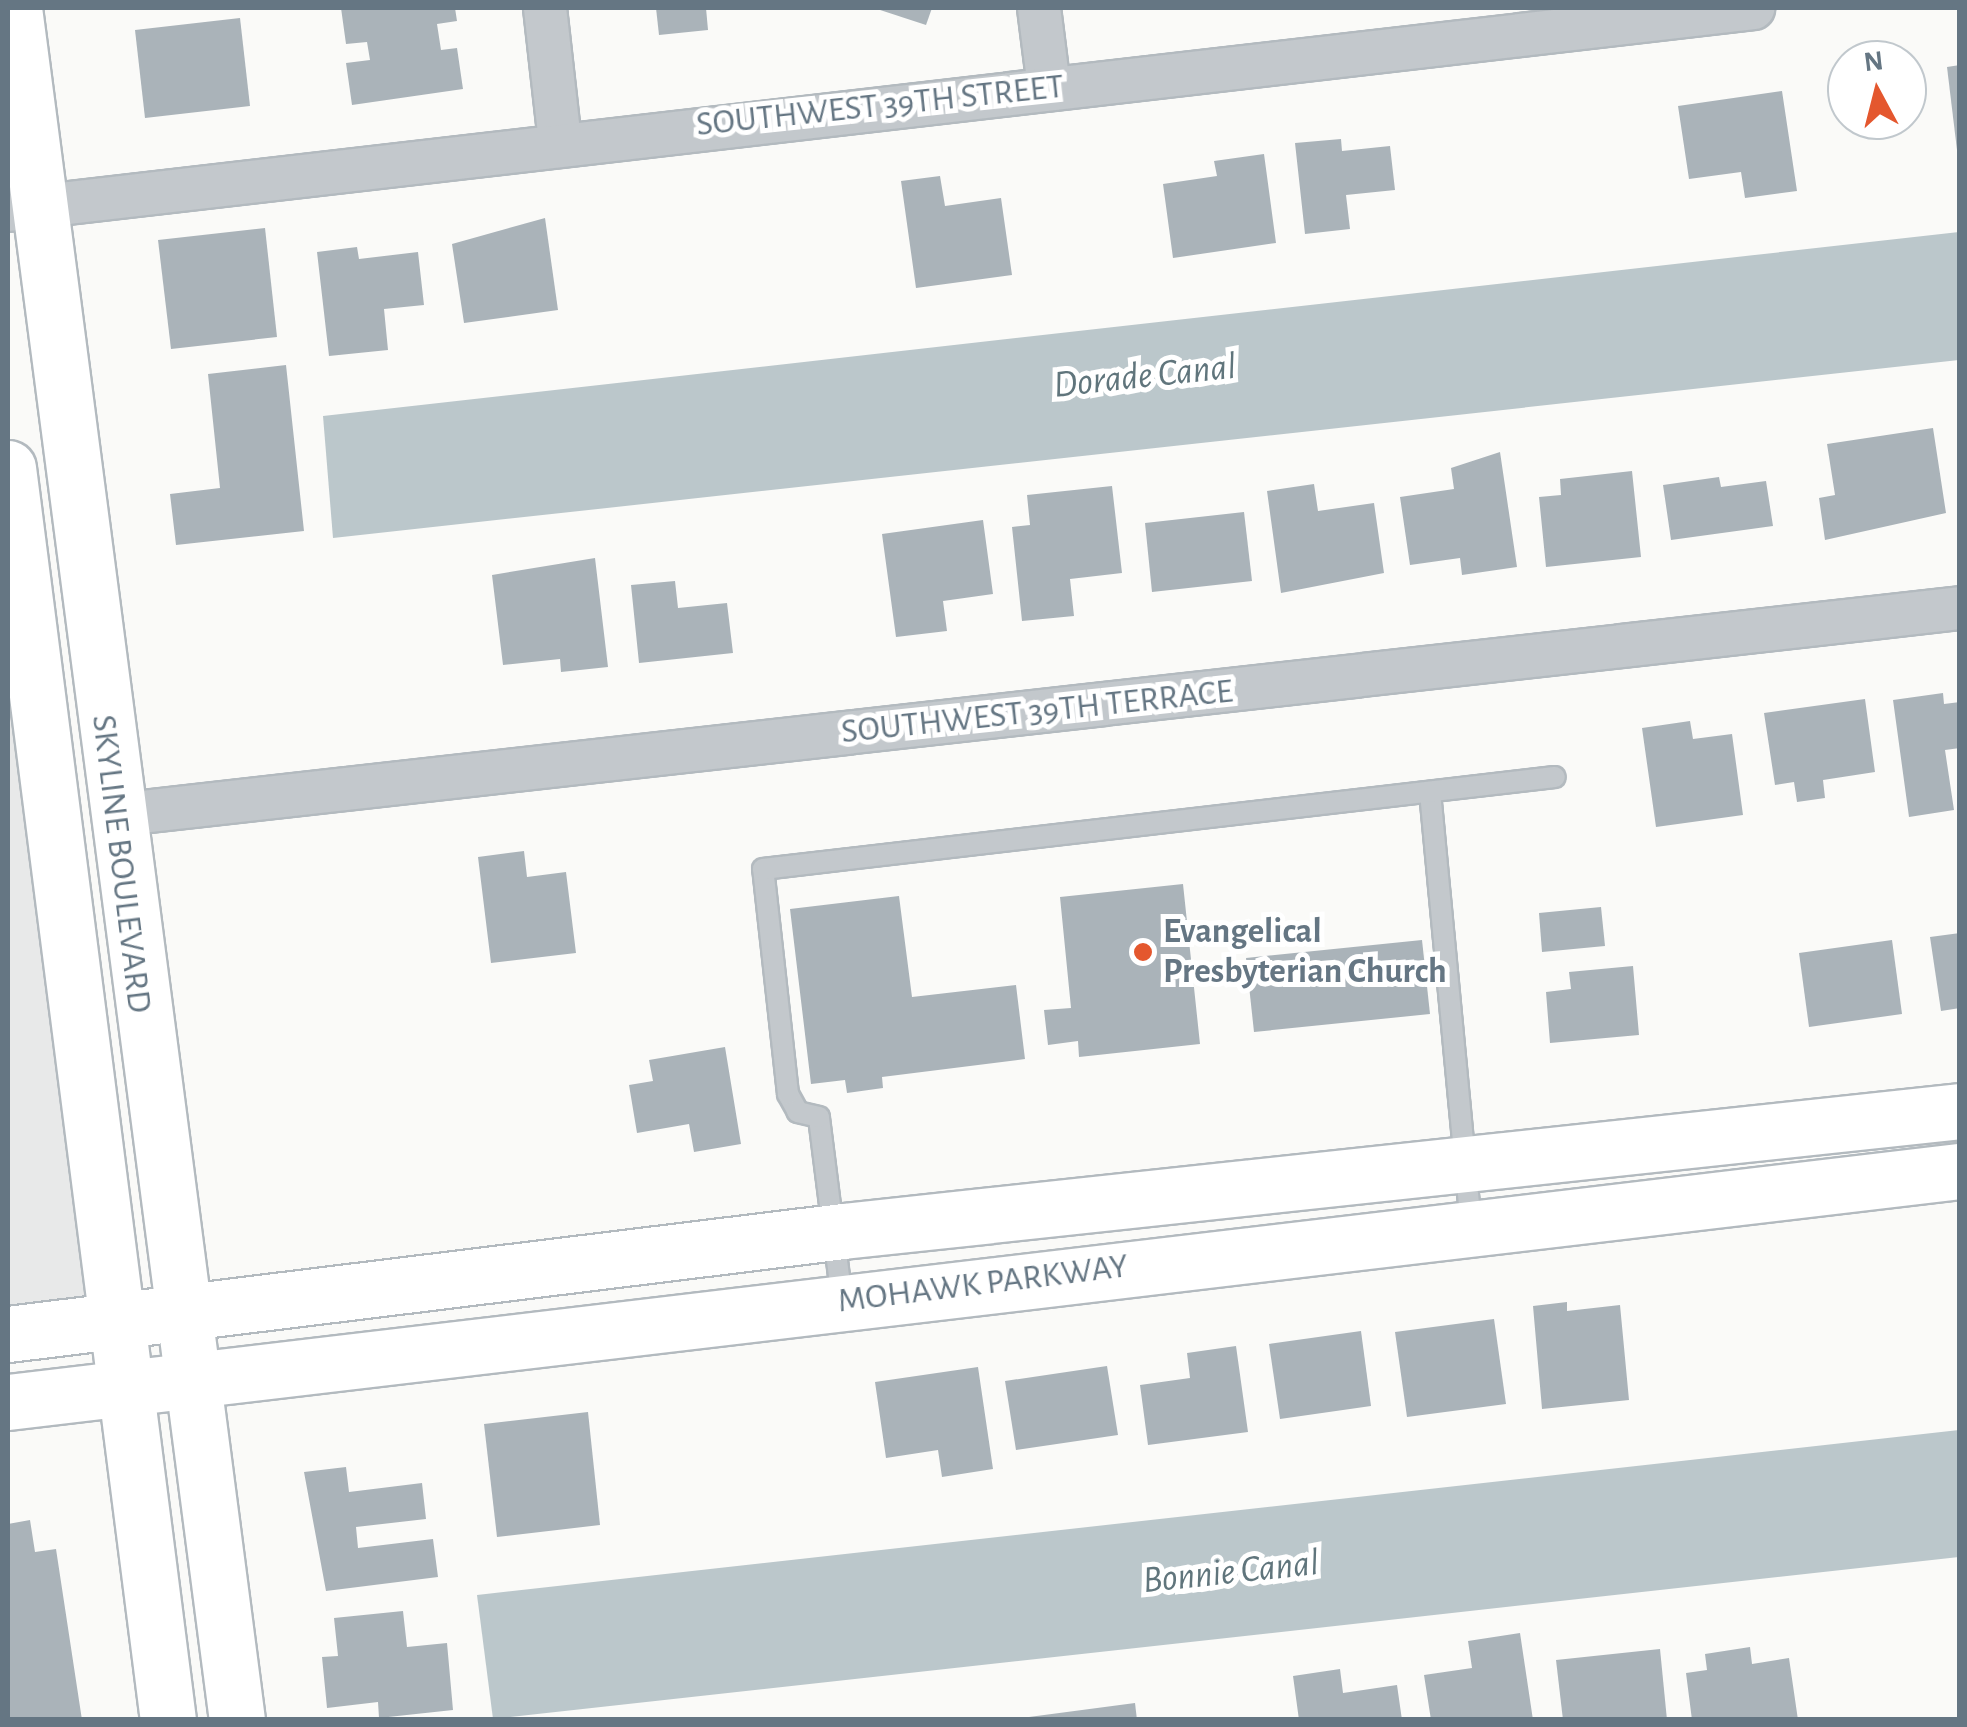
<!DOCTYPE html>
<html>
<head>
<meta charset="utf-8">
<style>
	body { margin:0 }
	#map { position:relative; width:1967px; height:1727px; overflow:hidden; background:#fafaf8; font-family:"Alegreya Sans",sans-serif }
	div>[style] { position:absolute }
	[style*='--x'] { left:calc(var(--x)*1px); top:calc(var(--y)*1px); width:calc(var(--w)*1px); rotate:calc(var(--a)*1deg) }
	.built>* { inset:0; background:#e8e9e9 }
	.water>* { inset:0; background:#bbc7cb }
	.building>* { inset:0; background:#aab3b9 }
	.roads { filter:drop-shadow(2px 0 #b3babf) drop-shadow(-2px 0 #b3babf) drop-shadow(0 2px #b3babf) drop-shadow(0 -2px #b3babf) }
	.lane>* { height:20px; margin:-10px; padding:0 10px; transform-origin:10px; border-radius:10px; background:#c3c8cc }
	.street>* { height:42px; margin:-21px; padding:0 21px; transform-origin:21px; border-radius:21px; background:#c3c8cc }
	.secondary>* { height:55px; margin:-27.5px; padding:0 27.5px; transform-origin:27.5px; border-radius:27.5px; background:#fff }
	.dots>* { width:28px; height:28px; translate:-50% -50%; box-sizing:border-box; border:5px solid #fff; border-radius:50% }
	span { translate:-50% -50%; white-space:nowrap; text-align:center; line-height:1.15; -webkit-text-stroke:10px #fff; paint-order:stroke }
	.street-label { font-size:35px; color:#657683 }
	.poi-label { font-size:35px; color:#657683; font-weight:700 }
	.left { translate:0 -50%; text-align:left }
	.water-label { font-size:38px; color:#60757c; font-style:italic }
	.frame { position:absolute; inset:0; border:10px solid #657683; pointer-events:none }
	.north { position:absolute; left:1827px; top:40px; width:100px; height:100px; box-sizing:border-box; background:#fff; border:2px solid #c1c8cd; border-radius:50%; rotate:353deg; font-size:28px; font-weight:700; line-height:40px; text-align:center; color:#657683 }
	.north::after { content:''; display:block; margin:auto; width:35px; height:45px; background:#e4572e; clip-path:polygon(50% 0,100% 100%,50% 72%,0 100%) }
</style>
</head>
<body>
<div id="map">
	<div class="built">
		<div style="clip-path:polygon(8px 615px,94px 1298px,8px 1313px)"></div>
	</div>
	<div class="water">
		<div style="clip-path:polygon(1959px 232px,1959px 360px,333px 538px,323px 416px)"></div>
		<div style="clip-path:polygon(1959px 1430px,1959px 1557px,493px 1719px,477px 1595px)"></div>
	</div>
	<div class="building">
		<div style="clip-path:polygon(341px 8px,455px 8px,457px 21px,437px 24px,441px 50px,457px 48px,463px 89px,352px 105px,346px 63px,370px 60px,367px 42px,346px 44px)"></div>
		<div style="clip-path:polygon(656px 8px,706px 8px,708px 30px,659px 35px)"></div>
		<div style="clip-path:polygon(874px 8px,932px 8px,926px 25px)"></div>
		<div style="clip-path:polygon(240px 18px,250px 106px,145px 118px,135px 30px)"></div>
		<div style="clip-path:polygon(1960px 65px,1960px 150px,1957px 150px,1947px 67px)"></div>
		<div style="clip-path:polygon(1782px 91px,1797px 191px,1745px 198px,1741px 172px,1689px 179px,1678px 106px)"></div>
		<div style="clip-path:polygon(1341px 139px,1342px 151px,1390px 146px,1395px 190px,1346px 195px,1350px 229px,1305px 234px,1295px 143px)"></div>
		<div style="clip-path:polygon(1264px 154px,1276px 243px,1173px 258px,1163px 184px,1217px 176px,1214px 161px)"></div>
		<div style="clip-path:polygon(940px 176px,945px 206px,1001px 198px,1012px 275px,916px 288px,901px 181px)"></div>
		<div style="clip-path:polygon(545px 218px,558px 310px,464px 323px,452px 244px)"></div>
		<div style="clip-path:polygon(265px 228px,277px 337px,171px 349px,158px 240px)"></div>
		<div style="clip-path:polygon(357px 247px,359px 259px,418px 252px,424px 305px,384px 309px,388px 350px,329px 356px,317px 252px)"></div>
		<div style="clip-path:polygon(286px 365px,304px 531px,176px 545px,170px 494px,220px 488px,208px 374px)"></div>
		<div style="clip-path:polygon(1933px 428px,1946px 513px,1825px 540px,1819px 498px,1835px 495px,1827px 444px)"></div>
		<div style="clip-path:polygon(1500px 452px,1517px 567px,1462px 575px,1460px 558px,1410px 565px,1400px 497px,1454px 489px,1451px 468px)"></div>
		<div style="clip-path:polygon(1632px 471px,1641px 557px,1546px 567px,1539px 497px,1561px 495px,1560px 479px)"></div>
		<div style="clip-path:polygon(1719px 477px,1721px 487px,1766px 481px,1773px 526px,1671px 540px,1663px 485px)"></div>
		<div style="clip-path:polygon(1314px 484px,1318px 511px,1374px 503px,1384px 573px,1281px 593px,1267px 491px)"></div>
		<div style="clip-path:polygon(1112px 486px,1122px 573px,1070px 579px,1074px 616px,1022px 621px,1012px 527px,1030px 525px,1027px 495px)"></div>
		<div style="clip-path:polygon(1244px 512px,1252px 581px,1152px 592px,1145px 523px)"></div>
		<div style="clip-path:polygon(983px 520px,993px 594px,943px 601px,947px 631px,896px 637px,882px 534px)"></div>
		<div style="clip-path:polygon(595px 558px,608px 667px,561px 672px,560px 659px,503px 665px,492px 575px)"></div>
		<div style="clip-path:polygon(675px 581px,678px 608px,727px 603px,733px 653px,639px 663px,631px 585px)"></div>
		<div style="clip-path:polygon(1943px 693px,1944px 704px,1960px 702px,1960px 748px,1945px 750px,1954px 810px,1909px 817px,1893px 700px)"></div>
		<div style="clip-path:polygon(1865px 699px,1875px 772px,1823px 780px,1825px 798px,1797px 802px,1794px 782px,1775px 785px,1764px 713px)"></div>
		<div style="clip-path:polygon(1690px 721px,1693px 739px,1732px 734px,1743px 815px,1656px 827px,1642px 728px)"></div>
		<div style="clip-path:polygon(524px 851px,527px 877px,566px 872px,576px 953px,491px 963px,478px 857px)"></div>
		<div style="clip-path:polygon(1183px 884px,1200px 1044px,1079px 1057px,1078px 1041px,1048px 1045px,1044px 1010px,1071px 1008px,1060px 897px)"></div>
		<div style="clip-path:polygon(899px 896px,912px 997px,1016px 985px,1025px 1059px,882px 1077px,883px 1088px,847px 1093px,845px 1080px,811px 1084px,790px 909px)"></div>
		<div style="clip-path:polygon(1601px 907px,1605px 946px,1542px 952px,1539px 913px)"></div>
		<div style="clip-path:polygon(1960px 933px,1960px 1008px,1941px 1011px,1930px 937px)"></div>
		<div style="clip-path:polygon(1422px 940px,1430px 1014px,1254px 1032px,1246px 958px)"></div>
		<div style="clip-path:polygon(1892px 940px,1902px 1014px,1809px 1027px,1799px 953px)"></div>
		<div style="clip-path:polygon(1633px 966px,1639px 1035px,1550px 1043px,1546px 992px,1571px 989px,1569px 972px)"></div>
		<div style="clip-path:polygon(725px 1047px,741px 1144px,694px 1152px,689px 1124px,637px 1133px,629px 1085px,653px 1081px,649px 1060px)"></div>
		<div style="clip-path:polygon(1567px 1302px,1567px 1311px,1620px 1305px,1629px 1400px,1542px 1409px,1533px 1306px)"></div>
		<div style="clip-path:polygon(1494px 1319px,1506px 1404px,1407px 1417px,1395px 1332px)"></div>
		<div style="clip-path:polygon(1361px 1331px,1371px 1406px,1280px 1419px,1269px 1344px)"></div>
		<div style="clip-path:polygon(1236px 1346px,1248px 1432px,1148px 1445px,1140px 1385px,1190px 1378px,1187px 1353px)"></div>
		<div style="clip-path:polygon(1107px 1366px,1118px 1435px,1016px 1450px,1005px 1381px)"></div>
		<div style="clip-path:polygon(978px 1367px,993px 1469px,942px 1477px,938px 1450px,886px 1458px,875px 1382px)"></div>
		<div style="clip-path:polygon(588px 1412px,600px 1525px,497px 1537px,484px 1424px)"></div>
		<div style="clip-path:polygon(346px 1467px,349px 1492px,422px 1483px,426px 1519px,356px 1527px,358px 1548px,433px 1539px,438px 1577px,326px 1591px,304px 1472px)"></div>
		<div style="clip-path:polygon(30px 1520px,35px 1552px,56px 1549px,82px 1720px,8px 1720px,8px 1524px)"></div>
		<div style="clip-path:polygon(403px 1611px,407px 1647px,447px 1643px,453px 1710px,379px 1718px,378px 1702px,327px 1708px,322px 1657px,338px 1656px,334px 1618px)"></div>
		<div style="clip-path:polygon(1520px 1633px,1533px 1720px,1431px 1720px,1424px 1675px,1472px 1668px,1468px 1641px)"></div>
		<div style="clip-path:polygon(1750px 1647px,1752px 1664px,1789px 1658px,1798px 1720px,1692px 1720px,1686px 1673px,1707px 1670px,1705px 1654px)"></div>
		<div style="clip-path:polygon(1660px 1649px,1667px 1720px,1563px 1720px,1556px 1660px)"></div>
		<div style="clip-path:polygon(1340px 1669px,1343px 1693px,1397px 1685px,1402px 1720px,1299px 1720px,1293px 1676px)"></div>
		<div style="clip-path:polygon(1135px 1703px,1137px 1720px,1029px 1720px,1029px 1717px)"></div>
	</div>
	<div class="roads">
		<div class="lane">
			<div style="--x:1430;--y:792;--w:435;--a:84.6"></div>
			<div style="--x:842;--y:1300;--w:184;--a:-97.2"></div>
			<div style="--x:819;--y:1117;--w:22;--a:-167"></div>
			<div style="--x:798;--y:1112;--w:21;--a:-119"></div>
			<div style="--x:788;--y:1094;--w:226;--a:-96.3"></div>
			<div style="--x:763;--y:869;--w:797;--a:-6.63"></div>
		</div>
		<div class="street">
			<div style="--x:545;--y:8;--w:135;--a:83.6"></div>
			<div style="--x:1039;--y:8;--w:80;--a:82.8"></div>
			<div style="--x:8;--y:210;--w:1757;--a:-6.6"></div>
			<div style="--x:115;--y:815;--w:1857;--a:-6.4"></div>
		</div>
		<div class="secondary">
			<div style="--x:14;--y:8;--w:1726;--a:82.58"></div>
			<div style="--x:8;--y:468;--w:1262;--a:82.72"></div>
			<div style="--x:8;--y:1334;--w:841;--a:-7.03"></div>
			<div style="--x:843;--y:1231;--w:1123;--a:-6.13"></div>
			<div style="--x:8;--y:1402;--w:1966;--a:-6.75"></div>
		</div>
	</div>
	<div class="dots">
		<div style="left:1143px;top:952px;background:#e4572e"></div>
	</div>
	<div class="street-label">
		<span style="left:880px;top:106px;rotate:-6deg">SOUTHWEST 39TH STREET</span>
		<span style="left:1037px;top:712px;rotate:-6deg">SOUTHWEST 39TH TERRACE</span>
		<span style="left:121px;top:864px;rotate:83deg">SKYLINE BOULEVARD</span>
		<span style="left:983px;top:1284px;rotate:-7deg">MOHAWK PARKWAY</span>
	</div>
	<div class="poi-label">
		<span class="left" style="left:1163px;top:952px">Evangelical<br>Presbyterian Church</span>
	</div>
	<div class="water-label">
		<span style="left:1145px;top:377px;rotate:-6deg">Dorade Canal</span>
		<span style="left:1231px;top:1573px;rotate:-6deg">Bonnie Canal</span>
	</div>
	<div class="frame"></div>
	<div class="north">N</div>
</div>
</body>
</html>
